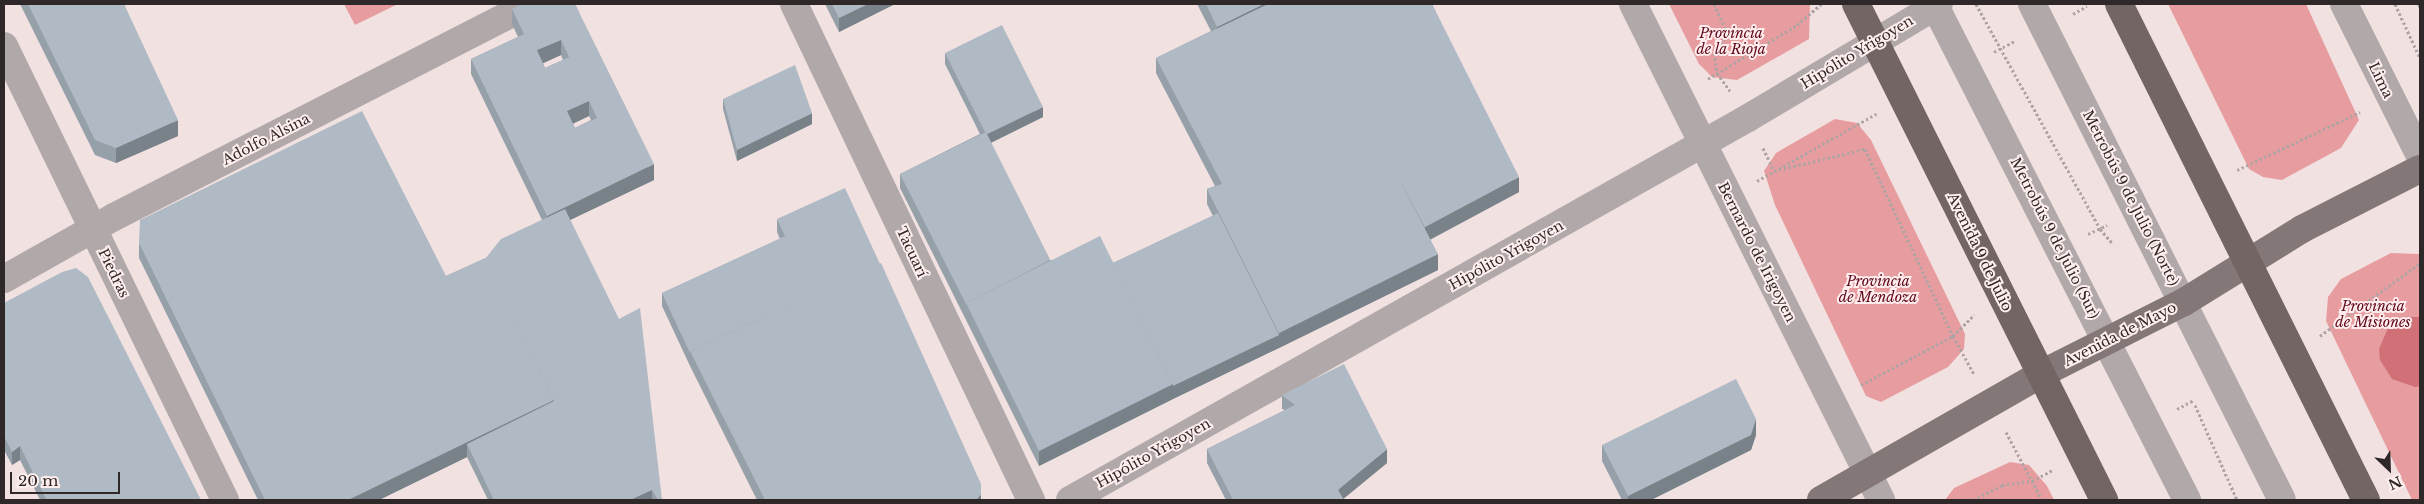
<!DOCTYPE html>
<html>
<head>
<meta charset="utf-8">
<style>
	body { margin:0 }
	#map { position:relative; width:2424px; height:504px; overflow:hidden; background:#f2e1e1; font-family:"Libre Baskerville",serif }
	div>[style] { position:absolute }
	[style*='--x'] { left:calc(var(--x)*1px); top:calc(var(--y)*1px); width:calc(var(--w)*1px); rotate:calc(var(--a)*1deg) }
	.green>* { inset:0; background:#e79d9f }
	.water>* { inset:0; background:#d17177 }
	.path>* { height:3px; margin-top:-1.5px; transform-origin:0; background:repeating-linear-gradient(90deg,#b0a3a3 0 2.5px,transparent 0 5px) }
	.minor>* { height:28px; margin:-14px; padding:0 14px; transform-origin:14px; border-radius:14px; background:#b1a9a9 }
	.major>* { height:28px; margin:-14px; padding:0 14px; transform-origin:14px; border-radius:14px; background:#847777 }
	.highway>* { height:28px; margin:-14px; padding:0 14px; transform-origin:14px; border-radius:14px; background:#746565 }
	.wall>* { inset:0; background:#96a0a9 }
	.shaded-wall>* { inset:0; background:#7a8289 }
	.building>* { inset:0; background:#afbac4 }
	span { translate:-50% -50%; white-space:nowrap; text-align:center; line-height:1.15; -webkit-text-stroke:4px #fee; paint-order:stroke }
	.park-label { font-size:14px; color:#62081c; font-style:italic }
	.street-label { font-size:14px; color:#2e2828 }
	.frame { position:absolute; inset:0; border:5px solid #2e2828; pointer-events:none }
	.north { position:absolute; left:2364px; top:444px; width:50px; height:50px; -webkit-text-stroke:4px #fee; paint-order:stroke; rotate:156deg; font-size:14px; font-weight:700; line-height:20px; text-align:center; color:#2e2828 }
	.north::after { content:''; display:block; margin:auto; width:18px; height:22px; background:#2e2828; clip-path:polygon(50% 0,100% 100%,50% 72%,0 100%) }
	.scale { position:absolute; left:10px; top:472px; width:110px; height:22px; box-sizing:border-box; border:2px solid #2e2828; border-top:0; padding-left:6px; font-size:15px; line-height:18px; white-space:nowrap; color:#2e2828; -webkit-text-stroke:4px #fee; paint-order:stroke }
</style>
</head>
<body>
<div id="map">
	<div class="green">
		<div style="clip-path:polygon(344px 4px,398px 4px,355px 25px)"></div>
		<div style="clip-path:polygon(1669px 4px,1810px 4px,1809px 39px,1737px 80px,1712px 77px,1699px 64px)"></div>
		<div style="clip-path:polygon(2168px 4px,2306px 4px,2359px 120px,2341px 148px,2282px 180px,2263px 177px,2249px 169px)"></div>
		<div style="clip-path:polygon(1835px 119px,1857px 123px,1871px 140px,1965px 334px,1964px 349px,1948px 367px,1881px 402px,1866px 396px,1775px 205px,1764px 171px,1776px 153px)"></div>
		<div style="clip-path:polygon(2391px 253px,2420px 254px,2420px 500px,2412px 500px,2326px 321px,2328px 297px,2341px 279px)"></div>
		<div style="clip-path:polygon(2010px 462px,2029px 465px,2047px 486px,2054px 500px,1945px 500px,1954px 488px)"></div>
	</div>
	<div class="water">
		<div style="clip-path:polygon(2407px 317px,2420px 317px,2420px 386px,2415px 387px,2392px 379px,2380px 360px,2379px 349px,2388px 328px)"></div>
	</div>
	<div class="path">
		<div style="--x:1714;--y:4;--w:33;--a:65"></div>
		<div style="--x:1728;--y:34;--w:24;--a:126"></div>
		<div style="--x:1714;--y:53;--w:20;--a:81"></div>
		<div style="--x:1717;--y:73;--w:22;--a:54"></div>
		<div style="--x:1976;--y:4;--w:257;--a:61.1"></div>
		<div style="--x:2100;--y:229;--w:20;--a:49"></div>
		<div style="--x:2395;--y:4;--w:60;--a:65.2"></div>
		<div style="--x:2073;--y:14;--w:16;--a:-30"></div>
		<div style="--x:1994;--y:52;--w:24;--a:-28"></div>
		<div style="--x:1708;--y:79;--w:104;--a:-31.2"></div>
		<div style="--x:1797;--y:25;--w:32;--a:-41"></div>
		<div style="--x:1763;--y:148;--w:25;--a:64"></div>
		<div style="--x:1774;--y:171;--w:94;--a:-13.6"></div>
		<div style="--x:1865;--y:149;--w:207;--a:64.8"></div>
		<div style="--x:1953;--y:336;--w:43;--a:61.1"></div>
		<div style="--x:2237;--y:170;--w:136;--a:-25.2"></div>
		<div style="--x:1757;--y:181;--w:137;--a:-29.4"></div>
		<div style="--x:2088;--y:234;--w:21;--a:-25"></div>
		<div style="--x:2320;--y:336;--w:124;--a:-36.1"></div>
		<div style="--x:1861;--y:385;--w:104;--a:-28"></div>
		<div style="--x:1953;--y:336;--w:30;--a:-45"></div>
		<div style="--x:2195;--y:405;--w:104;--a:66.1"></div>
		<div style="--x:2177;--y:409;--w:19;--a:-28"></div>
		<div style="--x:2006;--y:432;--w:77;--a:62.1"></div>
		<div style="--x:1973;--y:500;--w:33;--a:-27"></div>
		<div style="--x:2002;--y:485;--w:30;--a:-8"></div>
		<div style="--x:2032;--y:481;--w:24;--a:-28"></div>
	</div>
	<div class="minor">
		<div style="--x:794;--y:4;--w:550;--a:64.46"></div>
		<div style="--x:1633;--y:4;--w:555;--a:63.43"></div>
		<div style="--x:1934;--y:4;--w:557;--a:62.97"></div>
		<div style="--x:2032;--y:4;--w:555;--a:63.25"></div>
		<div style="--x:2344;--y:4;--w:170;--a:63.4"></div>
		<div style="--x:4;--y:46;--w:505;--a:64.04"></div>
		<div style="--x:4;--y:279;--w:126;--a:-29.4"></div>
		<div style="--x:114;--y:217;--w:467;--a:-27.1"></div>
		<div style="--x:1070;--y:500;--w:778;--a:-29.4"></div>
		<div style="--x:1748;--y:118;--w:222;--a:-30.8"></div>
	</div>
	<div class="major">
		<div style="--x:1821;--y:500;--w:254;--a:-29.8"></div>
		<div style="--x:2041;--y:374;--w:160;--a:-26.7"></div>
		<div style="--x:2184;--y:302;--w:139;--a:-31.7"></div>
		<div style="--x:2302;--y:229;--w:132;--a:-27"></div>
	</div>
	<div class="highway">
		<div style="--x:1856;--y:4;--w:555;--a:63.43"></div>
		<div style="--x:2119;--y:4;--w:554;--a:63.53"></div>
	</div>
	<div class="wall">
		<div style="clip-path:polygon(20px 4px,124px 4px,178px 136px,116px 163px,95px 155px)"></div>
		<div style="clip-path:polygon(evenodd,575px 4px,654px 180px,570px 220px,662px 500px,488px 500px,467px 457px,379px 500px,258px 500px,139px 258px,139px 243px,446px 276px,485px 259px,542px 220px,471px 74px,471px 59px,518px 37px,512px 24px,512px 9px,575px 4px,561px 55px,563px 60px,545px 68px,543px 63px,561px 55px,575px 4px,589px 116px,591px 120px,575px 128px,573px 124px,589px 116px)"></div>
		<div style="clip-path:polygon(825px 4px,895px 4px,839px 32px)"></div>
		<div style="clip-path:polygon(1197px 4px,1432px 4px,1519px 192px,1430px 240px,1438px 270px,1279px 348px,1173px 399px,1039px 466px,900px 188px,900px 174px,980px 134px,945px 64px,945px 53px,1043px 117px,991px 143px,1050px 260px,1113px 263px,1213px 216px,1207px 204px,1207px 189px,1215px 186px,1156px 73px,1156px 58px,1211px 31px)"></div>
		<div style="clip-path:polygon(2417px 4px,2420px 4px,2420px 11px)"></div>
		<div style="clip-path:polygon(723px 99px,812px 124px,737px 161px,723px 109px)"></div>
		<div style="clip-path:polygon(777px 219px,981px 500px,757px 500px,690px 366px,662px 306px,662px 293px,780px 239px,777px 232px)"></div>
		<div style="clip-path:polygon(4px 303px,201px 500px,40px 500px,20px 460px,12px 465px,4px 450px)"></div>
		<div style="clip-path:polygon(1282px 395px,1387px 463px,1343px 499px,1344px 500px,1226px 500px,1207px 463px,1207px 449px,1285px 410px,1282px 409px)"></div>
		<div style="clip-path:polygon(1756px 435px,1751px 450px,1651px 500px,1622px 500px,1602px 461px,1602px 445px)"></div>
	</div>
	<div class="shaded-wall">
		<div style="clip-path:polygon(868px 4px,895px 4px,839px 32px,839px 18px)"></div>
		<div style="clip-path:polygon(1264px 4px,1299px 4px,1217px 44px,1217px 27px)"></div>
		<div style="clip-path:polygon(561px 40px,561px 55px,537px 66px,537px 50px)"></div>
		<div style="clip-path:polygon(589px 101px,589px 116px,567px 126px,567px 111px)"></div>
		<div style="clip-path:polygon(1043px 107px,1043px 117px,986px 145px,986px 135px)"></div>
		<div style="clip-path:polygon(812px 113px,812px 124px,737px 161px,737px 150px)"></div>
		<div style="clip-path:polygon(178px 120px,178px 136px,116px 163px,116px 148px)"></div>
		<div style="clip-path:polygon(654px 164px,654px 180px,547px 231px,547px 216px)"></div>
		<div style="clip-path:polygon(1519px 177px,1519px 192px,1425px 242px,1425px 227px)"></div>
		<div style="clip-path:polygon(1438px 254px,1438px 270px,1279px 348px,1173px 399px,1039px 466px,1039px 451px,1173px 384px,1279px 335px,1279px 333px)"></div>
		<div style="clip-path:polygon(554px 400px,554px 415px,467px 444px,467px 457px,379px 500px,348px 500px)"></div>
		<div style="clip-path:polygon(1756px 419px,1756px 435px,1751px 450px,1651px 500px,1628px 500px,1628px 496px)"></div>
		<div style="clip-path:polygon(20px 446px,20px 460px,12px 465px,12px 452px)"></div>
		<div style="clip-path:polygon(1387px 449px,1387px 463px,1342px 500px,1338px 490px)"></div>
		<div style="clip-path:polygon(981px 484px,981px 500px,976px 500px)"></div>
		<div style="clip-path:polygon(652px 490px,652px 500px,630px 500px)"></div>
	</div>
	<div class="building">
		<div style="clip-path:polygon(28px 4px,124px 4px,178px 120px,116px 148px,95px 140px)"></div>
		<div style="clip-path:polygon(evenodd,522px 4px,575px 4px,654px 164px,547px 216px,471px 59px,524px 34px,512px 9px,522px 4px,561px 40px,569px 57px,545px 68px,537px 50px,561px 40px,522px 4px,589px 101px,597px 118px,575px 128px,567px 111px,589px 101px)"></div>
		<div style="clip-path:polygon(832px 4px,868px 4px,839px 18px)"></div>
		<div style="clip-path:polygon(1206px 4px,1264px 4px,1217px 27px)"></div>
		<div style="clip-path:polygon(1268px 4px,1432px 4px,1519px 177px,1425px 227px,1397px 175px,1438px 254px,1279px 333px,1207px 189px,1222px 184px,1156px 58px)"></div>
		<div style="clip-path:polygon(1002px 25px,1043px 107px,987px 134px,986px 132px,985px 132px,945px 53px)"></div>
		<div style="clip-path:polygon(795px 65px,812px 113px,737px 150px,723px 99px)"></div>
		<div style="clip-path:polygon(362px 111px,446px 276px,485px 258px,554px 400px,348px 500px,265px 500px,139px 243px,140px 220px)"></div>
		<div style="clip-path:polygon(986px 132px,1050px 260px,966px 303px,966px 304px,900px 174px)"></div>
		<div style="clip-path:polygon(845px 188px,880px 264px,690px 351px,690px 353px,662px 293px,785px 236px,777px 219px)"></div>
		<div style="clip-path:polygon(565px 209px,619px 319px,640px 308px,662px 500px,658px 500px,652px 490px,630px 500px,494px 500px,467px 444px,554px 401px,554px 400px,485px 259px,501px 239px)"></div>
		<div style="clip-path:polygon(1218px 213px,1279px 335px,1173px 386px,1173px 384px,1113px 263px)"></div>
		<div style="clip-path:polygon(1100px 236px,1173px 384px,1039px 451px,966px 303px)"></div>
		<div style="clip-path:polygon(881px 263px,981px 484px,981px 495px,976px 500px,765px 500px,690px 351px)"></div>
		<div style="clip-path:polygon(76px 268px,88px 277px,201px 500px,42px 500px,46px 499px,20px 446px,12px 452px,4px 436px,4px 303px,62px 272px)"></div>
		<div style="clip-path:polygon(1344px 364px,1387px 449px,1338px 490px,1344px 500px,1233px 500px,1207px 449px,1295px 405px,1282px 395px)"></div>
		<div style="clip-path:polygon(1736px 379px,1756px 419px,1751px 435px,1628px 496px,1602px 445px)"></div>
	</div>
	<div class="park-label">
		<span style="left:1731px;top:41px">Provincia<br>de la Rioja</span>
		<span style="left:1878px;top:289px">Provincia<br>de Mendoza</span>
		<span style="left:2373px;top:314px">Provincia<br>de Misiones</span>
	</div>
	<div class="street-label">
		<span style="left:1857px;top:52px;rotate:-31deg">Hipólito Yrigoyen</span>
		<span style="left:2381px;top:80px;rotate:64deg">Lima</span>
		<span style="left:266px;top:139px;rotate:-27deg">Adolfo Alsina</span>
		<span style="left:2131px;top:198px;rotate:63deg">Metrobús 9 de Julio (Norte)</span>
		<span style="left:2055px;top:238px;rotate:63deg">Metrobús 9 de Julio (Sur)</span>
		<span style="left:912px;top:252px;rotate:65deg">Tacuarí</span>
		<span style="left:1757px;top:252px;rotate:63deg">Bernardo de Irigoyen</span>
		<span style="left:1980px;top:252px;rotate:64deg">Avenida 9 de Julio</span>
		<span style="left:1506px;top:255px;rotate:-29deg">Hipólito Yrigoyen</span>
		<span style="left:114px;top:273px;rotate:64deg">Piedras</span>
		<span style="left:2120px;top:334px;rotate:-27deg">Avenida de Mayo</span>
		<span style="left:1153px;top:453px;rotate:-29deg">Hipólito Yrigoyen</span>
	</div>
	<div class="frame"></div>
	<div class="north">N</div>
	<div class="scale">20 m</div>
</div>
</body>
</html>
